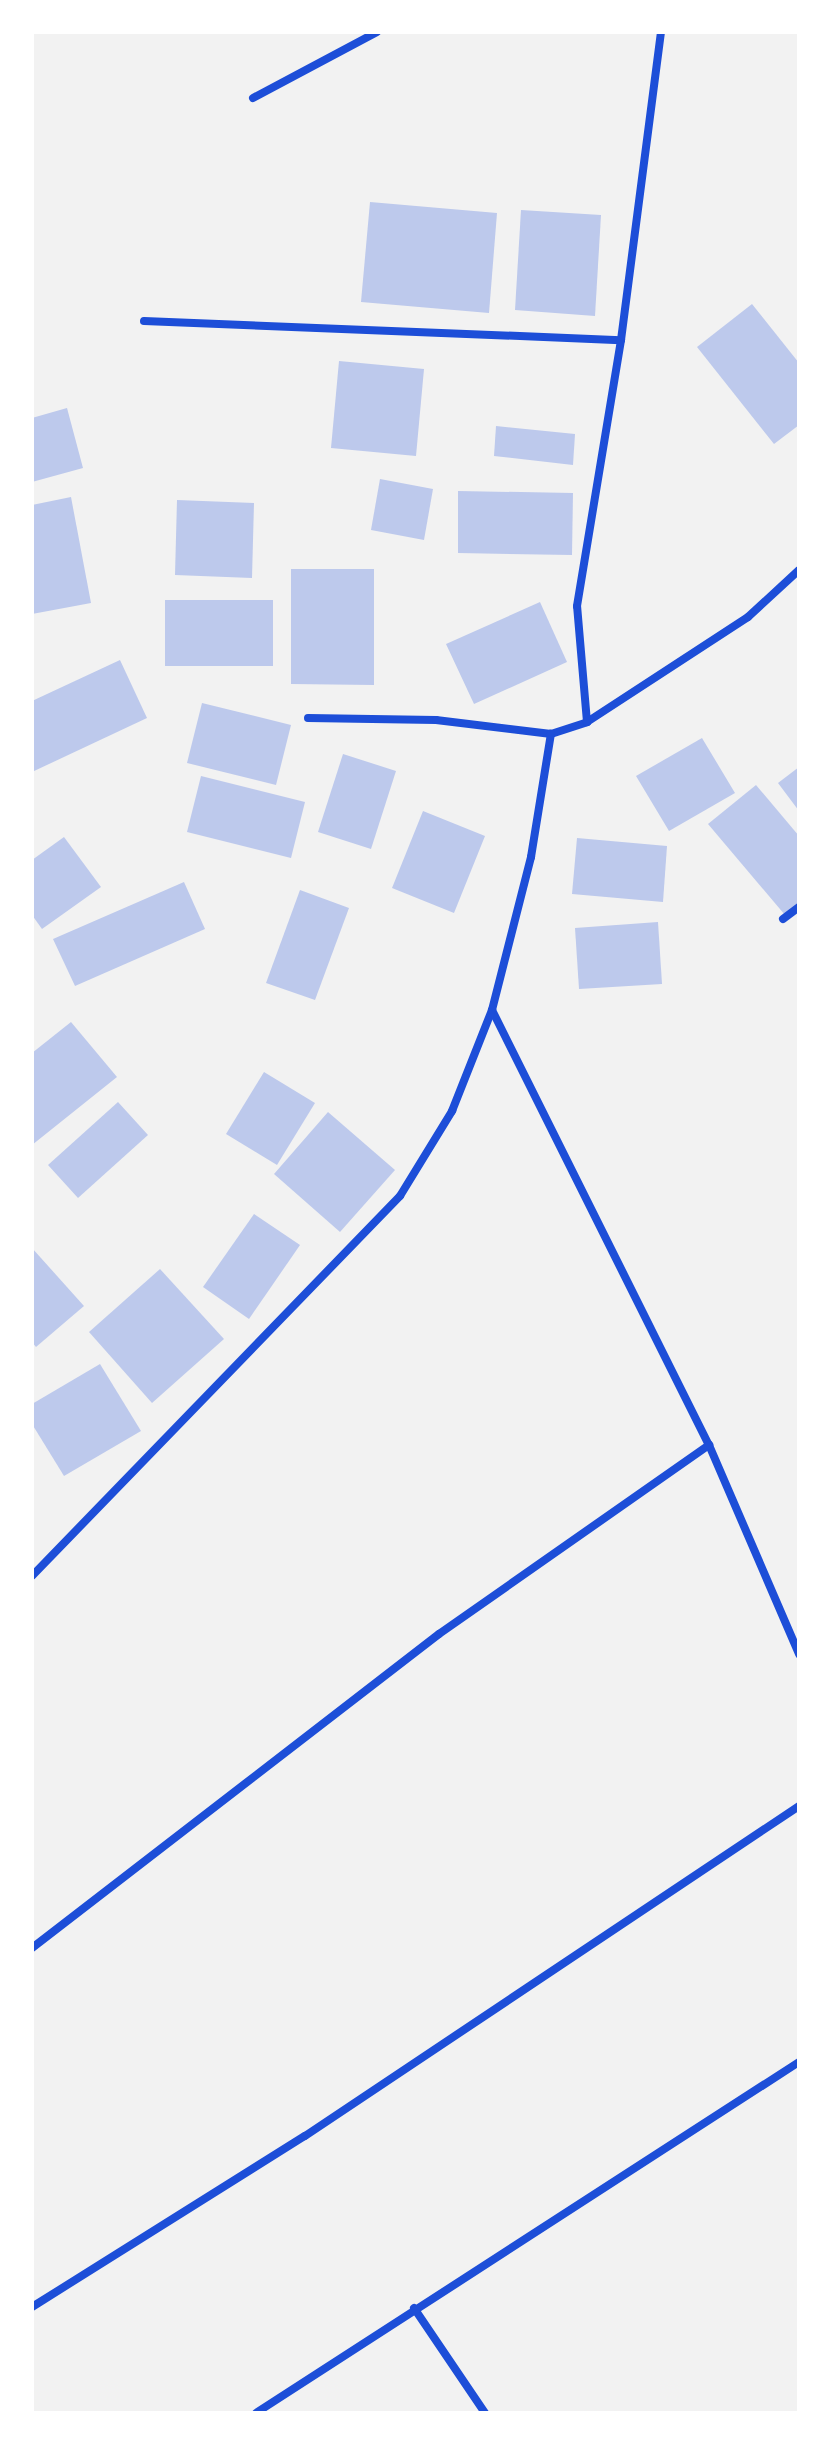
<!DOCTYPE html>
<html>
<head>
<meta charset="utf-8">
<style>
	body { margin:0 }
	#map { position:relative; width:831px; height:2445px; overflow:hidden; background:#f2f2f2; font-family:"Noto Serif",serif }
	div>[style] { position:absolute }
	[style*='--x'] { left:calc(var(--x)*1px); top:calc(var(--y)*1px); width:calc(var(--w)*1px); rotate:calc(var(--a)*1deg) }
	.building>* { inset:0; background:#bdc9ec }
	.minor>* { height:8px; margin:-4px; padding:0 4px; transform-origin:4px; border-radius:4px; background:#1d4ed8 }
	span { translate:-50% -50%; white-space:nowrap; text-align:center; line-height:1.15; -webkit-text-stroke:8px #fff; paint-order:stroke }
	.frame { position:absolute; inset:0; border:34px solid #fff; pointer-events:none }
</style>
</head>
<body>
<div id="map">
	<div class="building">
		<div style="clip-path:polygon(370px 202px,497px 213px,489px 313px,361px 302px)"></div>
		<div style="clip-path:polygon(521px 210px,601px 215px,595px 316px,515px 310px)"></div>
		<div style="clip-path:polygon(752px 304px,799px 363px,799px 425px,774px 444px,697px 347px)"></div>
		<div style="clip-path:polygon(339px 361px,424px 369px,416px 456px,331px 448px)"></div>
		<div style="clip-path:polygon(67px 408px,83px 468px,32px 482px,32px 418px)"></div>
		<div style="clip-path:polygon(496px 426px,575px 434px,573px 465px,494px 456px)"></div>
		<div style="clip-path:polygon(380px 479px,433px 489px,424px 540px,371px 530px)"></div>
		<div style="clip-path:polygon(458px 491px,573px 493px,572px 555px,458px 553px)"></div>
		<div style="clip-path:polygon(71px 497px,91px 603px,32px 614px,32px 505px)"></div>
		<div style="clip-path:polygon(177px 500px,254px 503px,252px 578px,175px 575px)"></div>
		<div style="clip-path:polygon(291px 569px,374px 569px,374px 685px,291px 684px)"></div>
		<div style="clip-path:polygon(165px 600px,273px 600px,273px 666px,165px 666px)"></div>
		<div style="clip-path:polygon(540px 602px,567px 662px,474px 704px,446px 644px)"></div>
		<div style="clip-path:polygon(120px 660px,147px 718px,32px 772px,32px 701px)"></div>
		<div style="clip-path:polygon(202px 703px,291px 725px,276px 785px,187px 763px)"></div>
		<div style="clip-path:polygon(702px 738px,735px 793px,669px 831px,636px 776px)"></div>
		<div style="clip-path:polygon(343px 754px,396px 771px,371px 849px,318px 832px)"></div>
		<div style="clip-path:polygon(799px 767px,799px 811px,778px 783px)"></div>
		<div style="clip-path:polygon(201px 776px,305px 802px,291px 858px,187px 832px)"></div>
		<div style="clip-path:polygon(756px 785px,799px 836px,799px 904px,785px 915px,708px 824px)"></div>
		<div style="clip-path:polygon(423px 811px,485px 836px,454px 913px,392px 888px)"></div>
		<div style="clip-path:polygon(64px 837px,101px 887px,42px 929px,32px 915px,32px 860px)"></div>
		<div style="clip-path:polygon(577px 838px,667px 846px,663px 902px,572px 894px)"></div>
		<div style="clip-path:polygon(184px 882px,205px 929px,75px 986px,53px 939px)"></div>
		<div style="clip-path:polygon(300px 890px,349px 908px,315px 1000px,266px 983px)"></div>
		<div style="clip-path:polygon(658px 922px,662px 984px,579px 989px,575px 928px)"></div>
		<div style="clip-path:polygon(71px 1022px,117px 1077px,32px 1145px,32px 1053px)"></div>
		<div style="clip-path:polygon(264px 1072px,315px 1103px,277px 1165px,226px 1134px)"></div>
		<div style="clip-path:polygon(118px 1102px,148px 1135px,78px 1198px,48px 1165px)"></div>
		<div style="clip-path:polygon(328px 1112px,395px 1170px,340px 1232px,274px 1174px)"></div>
		<div style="clip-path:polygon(254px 1214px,300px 1245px,249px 1319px,203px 1287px)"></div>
		<div style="clip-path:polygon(32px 1248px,84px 1306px,36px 1347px,32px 1342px)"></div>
		<div style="clip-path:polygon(160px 1269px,224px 1339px,152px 1403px,89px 1332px)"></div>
		<div style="clip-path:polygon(100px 1364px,141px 1431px,64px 1476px,32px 1424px,32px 1404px)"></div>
	</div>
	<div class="minor">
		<div style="--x:253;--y:98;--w:140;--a:-28"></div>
		<div style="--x:144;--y:321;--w:477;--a:2.3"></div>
		<div style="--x:308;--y:718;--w:128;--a:0.9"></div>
		<div style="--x:436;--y:720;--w:116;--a:6.9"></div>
		<div style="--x:551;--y:734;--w:38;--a:-18"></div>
		<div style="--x:587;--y:722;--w:192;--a:-33.1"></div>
		<div style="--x:748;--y:617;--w:69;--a:-42.7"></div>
		<div style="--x:587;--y:722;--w:116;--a:-94.9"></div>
		<div style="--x:577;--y:606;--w:270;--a:-80.6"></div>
		<div style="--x:621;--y:340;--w:311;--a:-82.6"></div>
		<div style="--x:783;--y:919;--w:20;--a:-37"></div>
		<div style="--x:492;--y:1010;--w:486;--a:63.5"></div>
		<div style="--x:709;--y:1445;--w:228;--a:66.7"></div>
		<div style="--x:32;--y:1576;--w:529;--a:-45.92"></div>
		<div style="--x:400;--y:1196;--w:100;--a:-58.5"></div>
		<div style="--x:452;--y:1111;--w:109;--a:-68.4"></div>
		<div style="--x:492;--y:1010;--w:158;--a:-75.7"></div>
		<div style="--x:531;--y:857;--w:125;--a:-80.8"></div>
		<div style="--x:32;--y:1948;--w:514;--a:-37.65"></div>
		<div style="--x:439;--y:1634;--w:330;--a:-35"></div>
		<div style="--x:32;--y:2307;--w:322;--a:-32.1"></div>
		<div style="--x:305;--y:2136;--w:594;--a:-33.74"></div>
		<div style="--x:414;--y:2308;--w:127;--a:55.9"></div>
		<div style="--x:256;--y:2413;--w:647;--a:-32.88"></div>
	</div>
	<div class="frame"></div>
</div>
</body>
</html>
